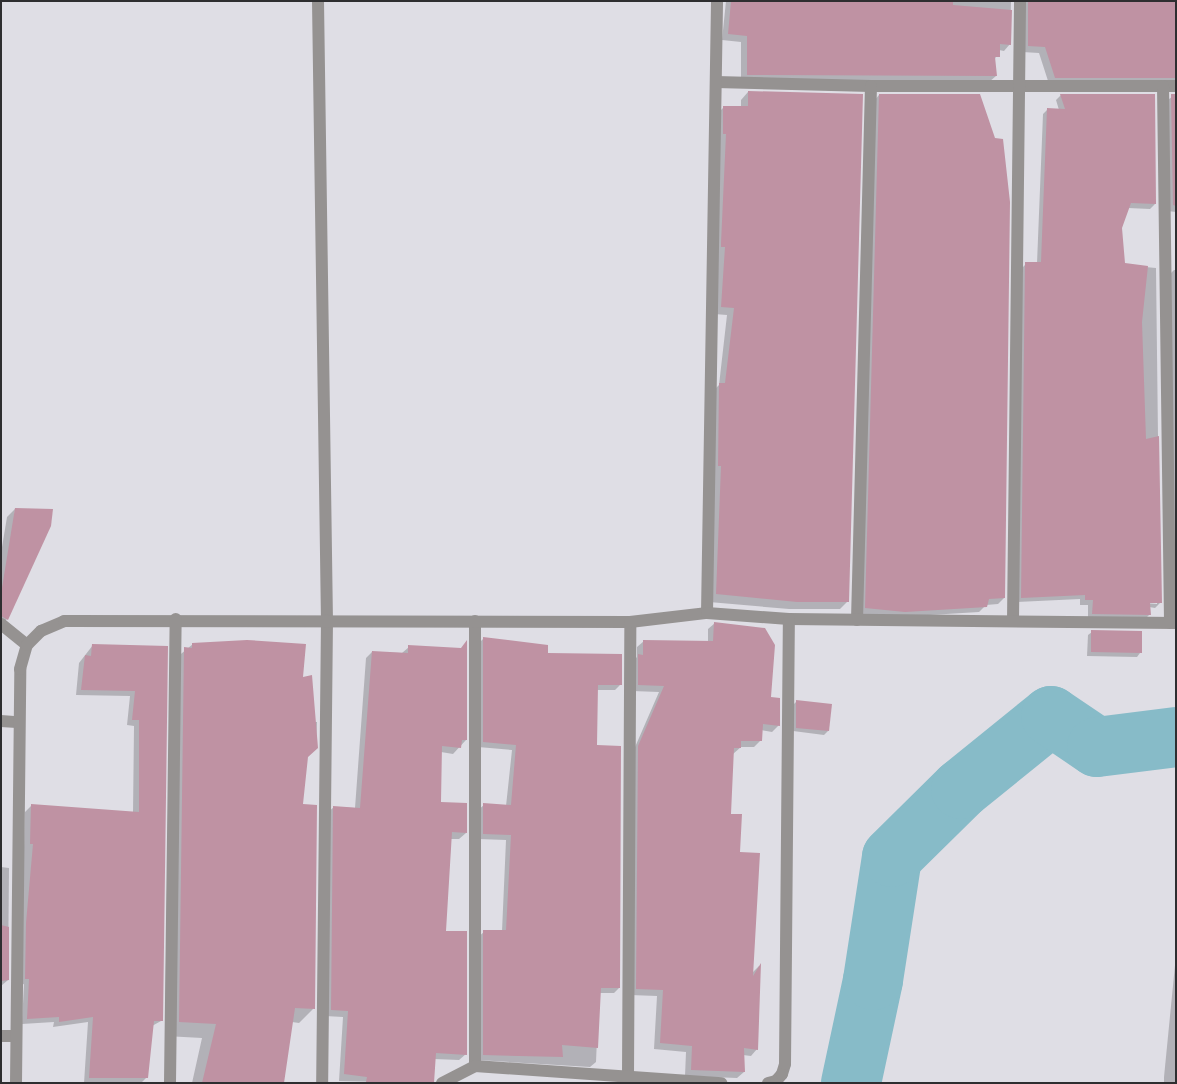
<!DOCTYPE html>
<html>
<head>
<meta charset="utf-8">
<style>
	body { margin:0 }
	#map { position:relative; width:1177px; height:1084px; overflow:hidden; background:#dfdee5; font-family:"Varela Round",sans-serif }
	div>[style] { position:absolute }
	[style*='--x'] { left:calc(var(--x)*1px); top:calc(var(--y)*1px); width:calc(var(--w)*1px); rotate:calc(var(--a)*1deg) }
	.shadow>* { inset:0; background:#0003 }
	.river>* { height:60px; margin:-30px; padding:0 30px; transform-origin:30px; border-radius:30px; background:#87bbc8 }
	.building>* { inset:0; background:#bf92a3 }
	.street>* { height:12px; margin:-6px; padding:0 6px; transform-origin:6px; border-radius:6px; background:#959291 }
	span { translate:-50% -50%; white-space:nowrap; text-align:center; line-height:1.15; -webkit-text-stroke:4px #dfdee5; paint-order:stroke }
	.frame { position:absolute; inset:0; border:2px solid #2e2e30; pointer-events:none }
</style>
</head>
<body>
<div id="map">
	<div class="shadow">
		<div style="clip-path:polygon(726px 1px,1011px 1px,1010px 44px,1004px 51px,999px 50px,994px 61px,996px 76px,989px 82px,741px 81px,741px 42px,722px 40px)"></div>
		<div style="clip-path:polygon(1016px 1px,1176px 1px,1176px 87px,1049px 84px,1039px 53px,1022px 52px)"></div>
		<div style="clip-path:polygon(748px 92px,848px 601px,840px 609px,789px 609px,709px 602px,712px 392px,719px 385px,727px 315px,714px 314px,716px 115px,724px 107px,741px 107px,741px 100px)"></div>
		<div style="clip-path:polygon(1176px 94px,1176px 212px,1167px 211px,1165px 102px)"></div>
		<div style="clip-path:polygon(879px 95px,1004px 598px,998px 604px,986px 605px,979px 612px,897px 617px,860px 614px,873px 102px)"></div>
		<div style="clip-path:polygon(evenodd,1061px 95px,1155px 204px,1150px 209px,1128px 208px,1121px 227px,1124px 265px,1156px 268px,1160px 603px,1155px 608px,1149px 607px,1150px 614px,1145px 619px,1088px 619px,1088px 605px,1080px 605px,1080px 599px,1017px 602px,1021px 269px,1026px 264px,1037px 263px,1043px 114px,1048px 109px,1059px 110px,1056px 100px,1061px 95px,1157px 602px,1157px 604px,1144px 603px,1157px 602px)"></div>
		<div style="clip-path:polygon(1174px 270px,1176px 270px,1176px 611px,1168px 276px)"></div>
		<div style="clip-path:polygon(15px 509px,7px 619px,1px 625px,1px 553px,7px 517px)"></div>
		<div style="clip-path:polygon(715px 623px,764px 629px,770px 698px,779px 725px,772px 732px,761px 730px,761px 740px,754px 747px,741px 747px,733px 754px,730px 815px,738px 853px,752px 973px,759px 966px,757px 1049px,751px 1056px,743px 1055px,744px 1072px,737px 1078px,685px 1076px,686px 1052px,654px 1049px,657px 996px,630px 995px,632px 754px,659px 692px,632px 691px,632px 662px,637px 657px,637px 647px,644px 641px,708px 642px,708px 629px)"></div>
		<div style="clip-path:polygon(1092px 632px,1140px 653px,1137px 657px,1087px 656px,1088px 635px)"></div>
		<div style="clip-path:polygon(484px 638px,547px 654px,620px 685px,615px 690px,596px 690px,596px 746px,619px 988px,614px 993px,599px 993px,596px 1062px,590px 1067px,478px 1060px,478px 937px,484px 932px,502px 931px,506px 840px,478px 839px,478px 810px,484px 805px,506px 806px,512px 750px,478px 747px,478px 644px)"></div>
		<div style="clip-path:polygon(193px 644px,302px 679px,312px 722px,317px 722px,316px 747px,307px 757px,302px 805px,313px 1009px,299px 1023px,292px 1022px,283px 1083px,192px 1083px,202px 1038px,165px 1036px,170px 663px)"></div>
		<div style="clip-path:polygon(93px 645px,166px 647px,161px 1021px,152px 1026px,147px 1077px,141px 1083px,84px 1083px,88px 1022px,53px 1027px,54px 1022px,22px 1024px,24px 984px,20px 985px,25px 812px,31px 806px,133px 813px,134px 726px,127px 725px,130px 696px,76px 695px,79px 663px)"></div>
		<div style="clip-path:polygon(409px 647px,466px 740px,453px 754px,441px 752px,440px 803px,466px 833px,459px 839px,451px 839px,445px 933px,466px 1054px,459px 1060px,434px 1059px,433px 1083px,339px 1081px,343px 1017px,325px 1016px,327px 813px,334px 807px,355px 808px,366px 658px,372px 652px,402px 653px)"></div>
		<div style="clip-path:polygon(797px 701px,828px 731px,824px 735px,793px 731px,793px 705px)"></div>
		<div style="clip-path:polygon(1px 867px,9px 868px,8px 980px,1px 986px)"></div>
		<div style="clip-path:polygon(1176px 955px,1176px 1083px,1164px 1083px,1164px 1077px)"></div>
	</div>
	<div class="river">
		<div style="--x:851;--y:1083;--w:105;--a:-77.9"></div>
		<div style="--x:873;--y:980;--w:124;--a:-81.2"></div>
		<div style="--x:892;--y:857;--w:97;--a:-44.6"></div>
		<div style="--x:961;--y:789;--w:116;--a:-39"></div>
		<div style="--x:1051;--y:716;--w:55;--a:34"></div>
		<div style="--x:1097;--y:747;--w:80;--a:-7.2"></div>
	</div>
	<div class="building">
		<div style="clip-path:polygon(731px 1px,953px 1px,953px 5px,1012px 10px,1011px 45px,1000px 44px,1000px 57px,995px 57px,997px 76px,747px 75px,747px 36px,728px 34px)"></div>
		<div style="clip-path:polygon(1028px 1px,1176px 1px,1176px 78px,1055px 78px,1045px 47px,1028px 46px)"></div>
		<div style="clip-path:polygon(748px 91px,863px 94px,849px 602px,797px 602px,716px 594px,721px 466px,718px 466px,719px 383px,725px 383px,734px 308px,721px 307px,725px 247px,721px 247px,721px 243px,726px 134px,723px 134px,723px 106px,748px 106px)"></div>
		<div style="clip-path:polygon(879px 94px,980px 94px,995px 138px,1003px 139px,1010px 202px,1005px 598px,989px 599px,987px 607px,905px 612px,865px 608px)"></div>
		<div style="clip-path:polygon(1060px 94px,1155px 94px,1156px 204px,1131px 203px,1122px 228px,1125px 263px,1148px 266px,1142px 322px,1146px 439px,1159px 436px,1162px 603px,1150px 603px,1151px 615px,1092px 614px,1093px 600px,1085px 600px,1085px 595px,1021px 598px,1025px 262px,1041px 262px,1047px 108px,1065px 109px)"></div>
		<div style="clip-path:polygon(1171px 94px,1176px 94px,1176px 206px,1173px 205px)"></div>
		<div style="clip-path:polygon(15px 508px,53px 509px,51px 526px,8px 620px,1px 616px,1px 594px)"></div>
		<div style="clip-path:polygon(714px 622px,765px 628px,775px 645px,771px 697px,780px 698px,780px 726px,763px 724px,762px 741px,741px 741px,741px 748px,734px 748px,731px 814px,742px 814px,740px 852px,760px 853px,753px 976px,761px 963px,758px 1050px,744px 1048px,745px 1072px,691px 1070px,692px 1046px,660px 1043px,663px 990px,636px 989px,638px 746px,664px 686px,638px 685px,638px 654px,643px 655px,643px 640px,713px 641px)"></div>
		<div style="clip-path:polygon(1091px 630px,1142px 631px,1142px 653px,1091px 652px)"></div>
		<div style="clip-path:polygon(483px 637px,548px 645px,548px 653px,622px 654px,622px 685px,598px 685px,597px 745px,621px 746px,620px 988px,601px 988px,598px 1048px,562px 1045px,563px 1057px,483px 1055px,483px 930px,506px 930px,511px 835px,483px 834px,483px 803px,511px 805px,516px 745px,483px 742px)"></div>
		<div style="clip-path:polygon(247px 640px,306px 644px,303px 677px,312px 675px,318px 748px,308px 757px,303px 804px,317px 805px,315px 1009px,295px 1008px,284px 1083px,202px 1083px,216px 1024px,179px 1022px,184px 647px,192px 648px,192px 643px)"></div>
		<div style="clip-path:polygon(467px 640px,467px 740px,462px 740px,461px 748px,442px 746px,441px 802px,467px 803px,467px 833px,452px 832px,446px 931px,467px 931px,467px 1055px,436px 1053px,434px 1083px,366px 1082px,367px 1077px,344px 1074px,348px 1011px,331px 1010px,333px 806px,360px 808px,372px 651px,408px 653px,408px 645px,461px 648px)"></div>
		<div style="clip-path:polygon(92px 644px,168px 646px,163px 1021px,154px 1021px,148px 1078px,89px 1078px,93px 1017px,59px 1022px,59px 1017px,27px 1019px,29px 979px,25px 979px,26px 923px,33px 844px,30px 844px,31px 804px,139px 812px,139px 720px,132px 720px,135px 691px,81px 690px,85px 655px,91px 656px)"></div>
		<div style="clip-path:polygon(796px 700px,832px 704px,829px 731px,796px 728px)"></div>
		<div style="clip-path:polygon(1px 925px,9px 927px,9px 980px,1px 981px)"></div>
	</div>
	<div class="street">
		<div style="--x:318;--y:1;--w:619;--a:89.17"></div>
		<div style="--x:327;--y:620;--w:463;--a:90.6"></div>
		<div style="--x:716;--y:82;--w:155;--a:1.5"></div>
		<div style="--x:871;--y:86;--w:305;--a:0"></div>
		<div style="--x:1163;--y:86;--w:537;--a:89.25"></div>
		<div style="--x:707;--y:613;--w:612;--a:-89.06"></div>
		<div style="--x:857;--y:620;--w:534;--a:-88.5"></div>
		<div style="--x:475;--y:621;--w:445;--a:90"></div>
		<div style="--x:1013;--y:621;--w:620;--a:-89.35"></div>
		<div style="--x:1;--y:624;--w:33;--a:39"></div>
		<div style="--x:1;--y:721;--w:16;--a:4"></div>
		<div style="--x:1;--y:1036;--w:14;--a:0"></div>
		<div style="--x:628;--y:1075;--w:453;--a:-89.7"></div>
		<div style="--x:16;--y:1083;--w:414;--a:-89.4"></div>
		<div style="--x:20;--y:669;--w:25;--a:-74"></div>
		<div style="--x:27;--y:645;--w:20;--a:-45"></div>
		<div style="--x:41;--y:631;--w:25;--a:-23"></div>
		<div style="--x:64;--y:621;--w:566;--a:0.1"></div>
		<div style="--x:630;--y:622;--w:78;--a:-6.7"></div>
		<div style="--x:707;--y:613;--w:82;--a:4.2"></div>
		<div style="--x:789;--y:619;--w:387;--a:0.6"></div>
		<div style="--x:170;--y:1083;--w:464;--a:-89.3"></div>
		<div style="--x:442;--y:1083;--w:37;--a:-27"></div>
		<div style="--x:475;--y:1066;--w:247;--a:4"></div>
		<div style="--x:768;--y:1083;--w:8;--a:-14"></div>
		<div style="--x:776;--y:1081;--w:9;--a:-49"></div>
		<div style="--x:782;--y:1074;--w:10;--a:-73"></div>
		<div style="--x:785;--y:1064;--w:445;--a:-89.5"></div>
	</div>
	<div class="frame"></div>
</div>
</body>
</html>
